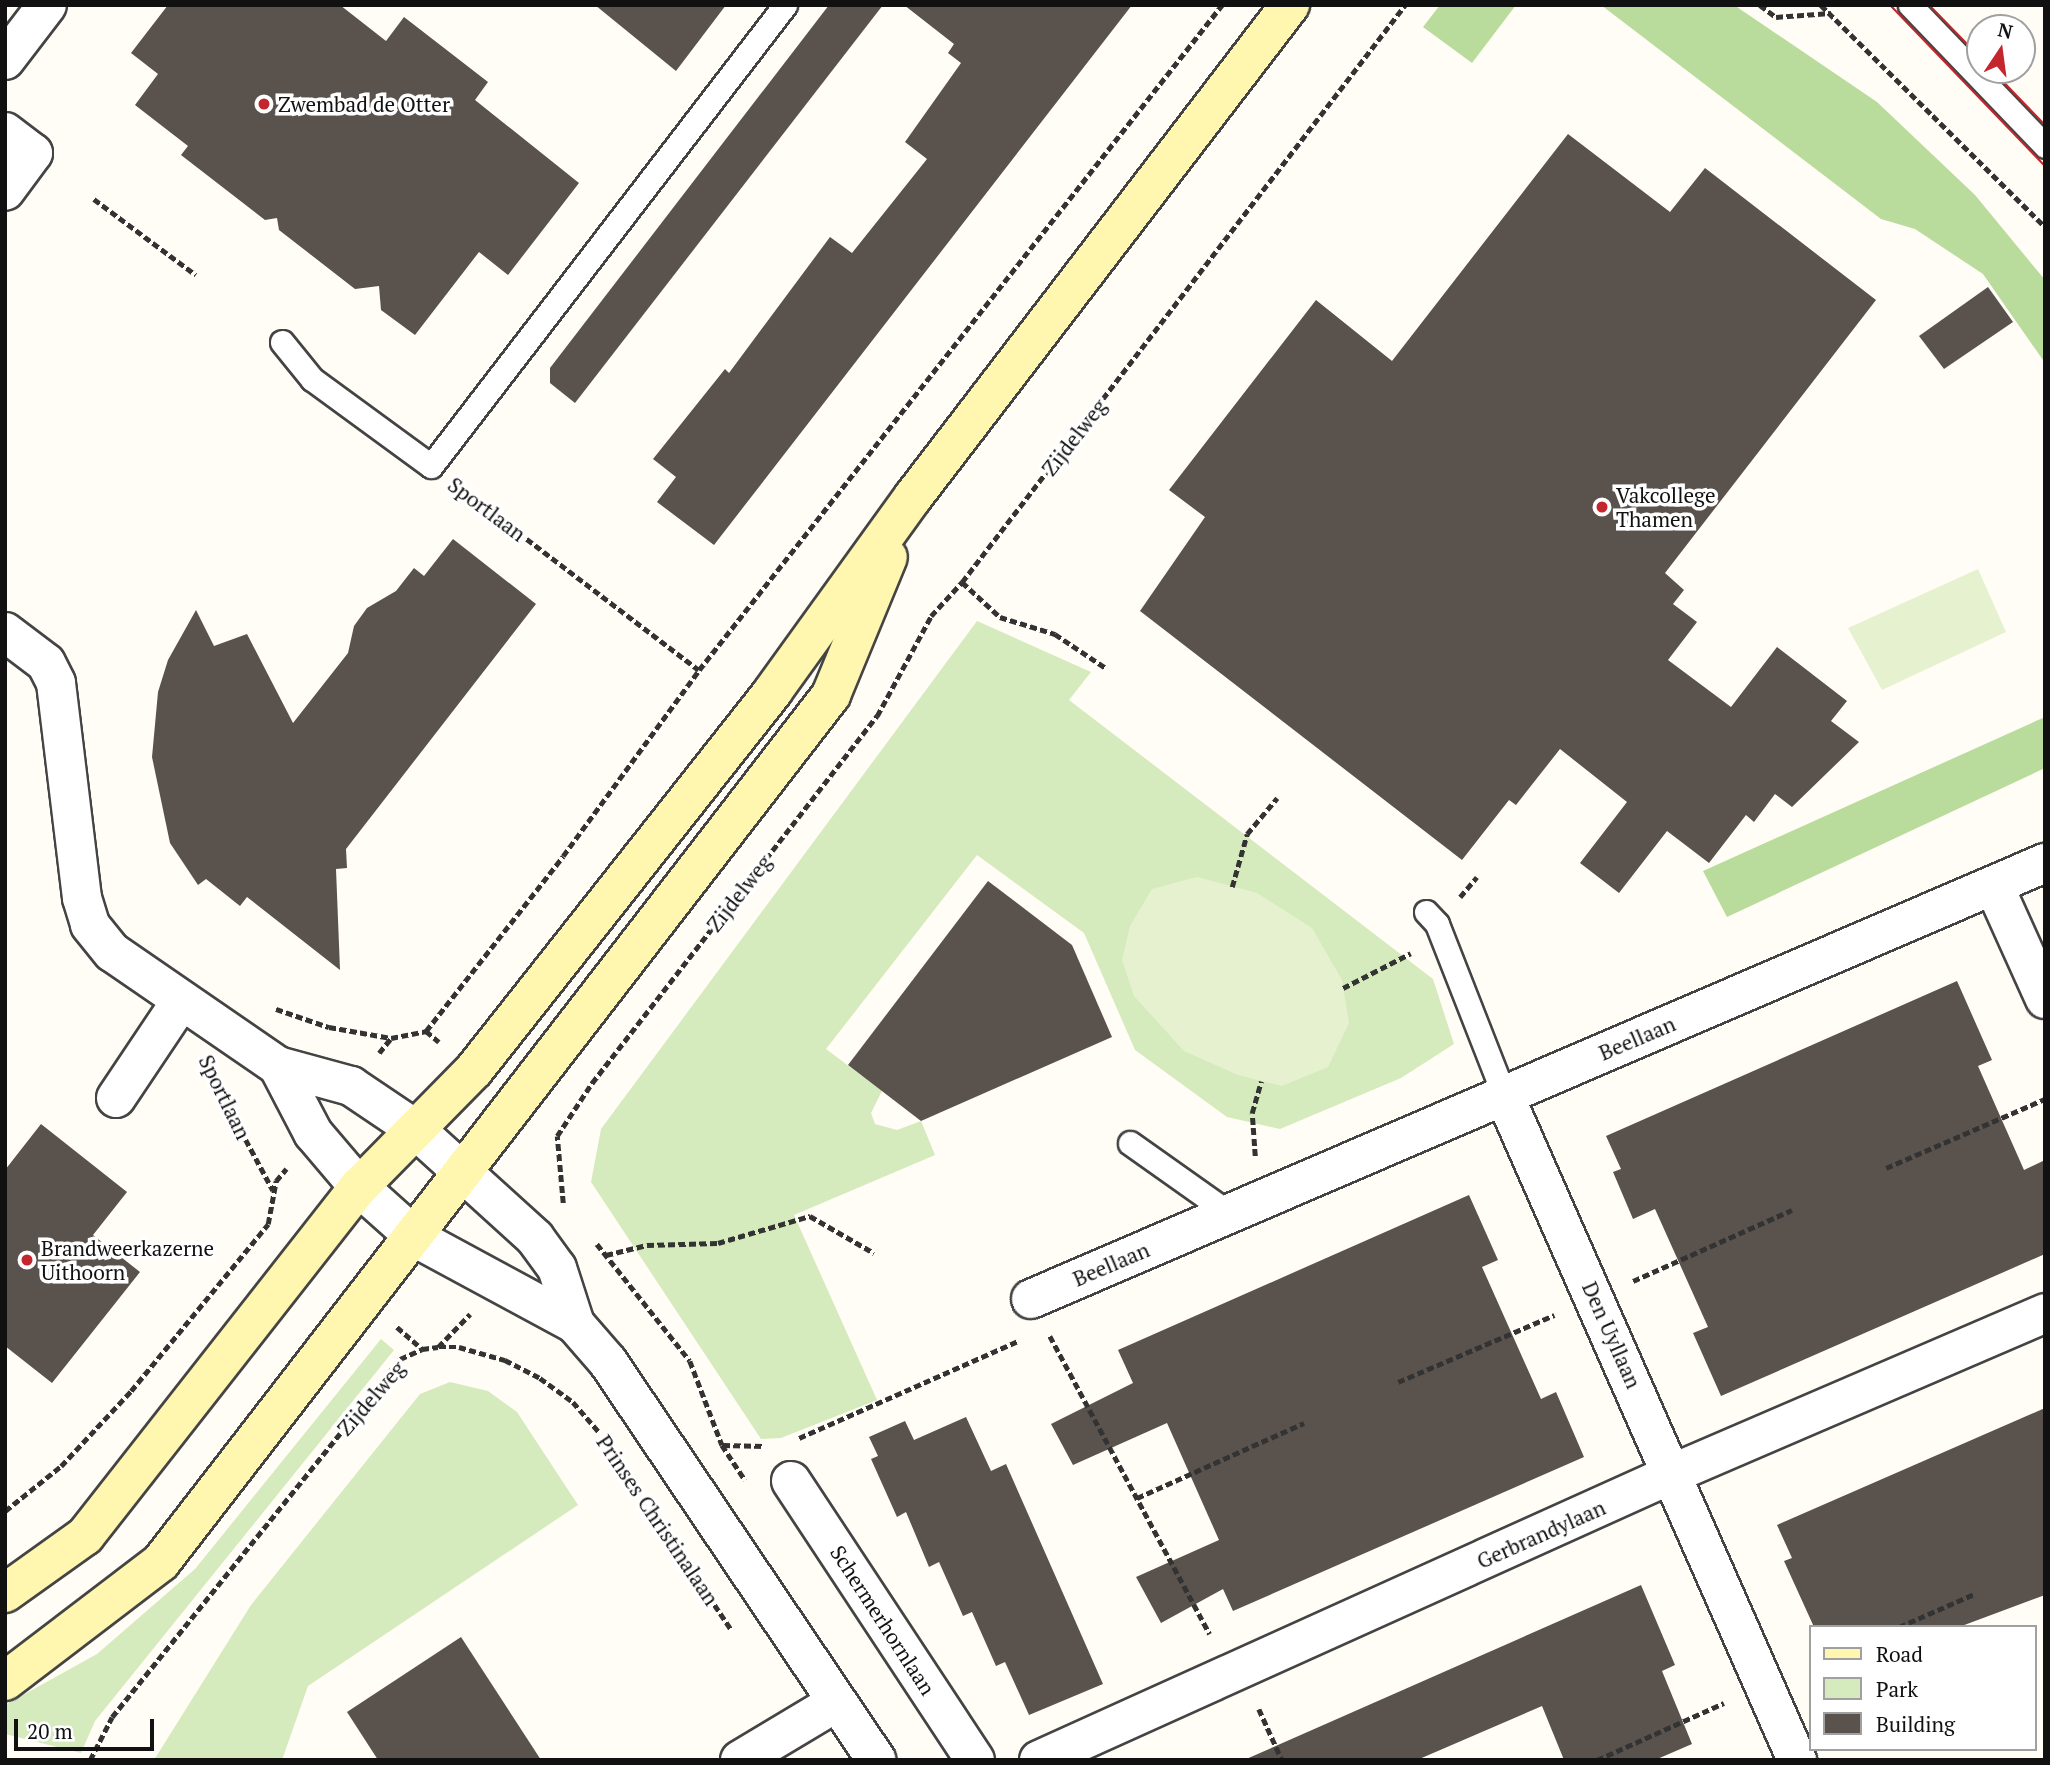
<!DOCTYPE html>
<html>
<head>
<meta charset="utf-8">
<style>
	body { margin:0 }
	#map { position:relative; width:2050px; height:1765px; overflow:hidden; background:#fffdf5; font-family:"PT Serif",serif }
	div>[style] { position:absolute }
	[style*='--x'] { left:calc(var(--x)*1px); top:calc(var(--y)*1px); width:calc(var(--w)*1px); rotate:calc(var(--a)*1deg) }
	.green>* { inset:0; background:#d5ebbd }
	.forest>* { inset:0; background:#b9dc9c }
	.pitch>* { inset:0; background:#e6f2cf }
	.building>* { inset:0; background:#5a524d }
	.path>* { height:4.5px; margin-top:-2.25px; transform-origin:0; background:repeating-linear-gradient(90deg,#333 0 7px,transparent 0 10.5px) }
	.roads { filter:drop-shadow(2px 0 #444) drop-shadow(-2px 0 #444) drop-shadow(0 2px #444) drop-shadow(0 -2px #444) }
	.service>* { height:23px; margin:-11.5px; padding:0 11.5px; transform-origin:11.5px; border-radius:11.5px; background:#fff }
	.minor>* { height:38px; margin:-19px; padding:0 19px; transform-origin:19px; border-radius:19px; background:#fff }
	.tertiary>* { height:38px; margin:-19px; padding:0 19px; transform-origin:19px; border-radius:19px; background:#fff }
	.secondary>* { height:38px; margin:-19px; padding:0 19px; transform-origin:19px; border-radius:19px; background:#fff6b0 }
	.tram>* { height:2px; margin:-1px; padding:0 1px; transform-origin:1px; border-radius:1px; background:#c4262e }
	.dots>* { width:19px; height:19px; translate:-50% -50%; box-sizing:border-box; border:4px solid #fff; border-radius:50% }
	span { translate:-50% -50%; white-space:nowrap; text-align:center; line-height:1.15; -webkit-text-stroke:7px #fff; paint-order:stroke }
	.poi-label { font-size:21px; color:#111 }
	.left { translate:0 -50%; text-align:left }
	.street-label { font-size:21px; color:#111 }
	.frame { position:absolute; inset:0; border:7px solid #111; pointer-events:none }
	.legend { position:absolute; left:1809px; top:1625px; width:228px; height:126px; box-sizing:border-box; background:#fff; border:2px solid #a0a0a0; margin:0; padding:9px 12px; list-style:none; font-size:21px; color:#111 }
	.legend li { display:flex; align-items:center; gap:14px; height:35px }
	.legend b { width:35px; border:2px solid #a0a0a0 }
	.north { position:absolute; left:1966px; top:14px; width:70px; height:70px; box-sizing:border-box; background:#fff; border:2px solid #a0a0a0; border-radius:50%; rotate:13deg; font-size:19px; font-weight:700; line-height:28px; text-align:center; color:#111 }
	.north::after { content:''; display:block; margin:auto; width:24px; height:32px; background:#c4262e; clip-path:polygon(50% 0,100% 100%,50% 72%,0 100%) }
	.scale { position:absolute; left:14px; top:1719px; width:140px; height:32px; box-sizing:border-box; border:4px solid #111; border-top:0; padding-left:9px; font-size:21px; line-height:24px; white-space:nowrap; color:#111; -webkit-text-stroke:5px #fff; paint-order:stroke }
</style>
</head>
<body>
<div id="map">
	<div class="green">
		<div style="clip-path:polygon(977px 621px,1091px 672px,1069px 700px,1433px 979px,1454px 1044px,1401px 1078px,1280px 1129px,1227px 1117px,1135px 1050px,1084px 933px,977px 855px,826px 1049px,882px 1091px,871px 1113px,875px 1124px,897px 1130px,921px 1121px,935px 1155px,794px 1215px,877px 1400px,781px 1438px,761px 1439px,591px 1182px,601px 1129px)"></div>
		<div style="clip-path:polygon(381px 1339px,394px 1350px,95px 1721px,81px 1753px,5px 1734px,5px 1705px,97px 1654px,195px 1569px)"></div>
		<div style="clip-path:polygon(450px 1382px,488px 1391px,517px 1412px,578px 1505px,308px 1686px,282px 1760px,154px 1760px,251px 1605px,420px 1394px)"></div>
	</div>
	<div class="forest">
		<div style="clip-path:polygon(1440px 5px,1516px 5px,1472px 63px,1423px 27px)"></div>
		<div style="clip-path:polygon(1601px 5px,1734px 5px,1877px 102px,1975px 195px,2045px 280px,2045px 363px,1983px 274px,1915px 229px,1881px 219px)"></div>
		<div style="clip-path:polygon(2045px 717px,2045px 768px,1727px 917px,1703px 871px)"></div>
	</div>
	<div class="pitch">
		<div style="clip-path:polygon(1978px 569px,2006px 632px,1882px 690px,1848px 628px)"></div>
		<div style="clip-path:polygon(1197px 877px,1257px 893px,1312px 928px,1342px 980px,1349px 1023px,1328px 1067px,1282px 1086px,1238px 1075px,1184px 1051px,1134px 996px,1122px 960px,1130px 926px,1152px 889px)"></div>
	</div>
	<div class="building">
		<div style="clip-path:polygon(168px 5px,340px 5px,386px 41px,404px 17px,488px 82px,475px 100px,579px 183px,508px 275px,479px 252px,415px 335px,381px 310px,379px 286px,355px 289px,279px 230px,277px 218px,265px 220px,181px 155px,188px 146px,135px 105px,158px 74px,131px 53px)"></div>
		<div style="clip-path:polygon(595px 5px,726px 5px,676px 71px)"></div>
		<div style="clip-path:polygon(829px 5px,883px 5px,575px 403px,550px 383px,550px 368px)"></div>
		<div style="clip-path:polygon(904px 5px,1132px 5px,714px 545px,657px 502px,676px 477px,653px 459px,725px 369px,729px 373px,830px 237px,852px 253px,927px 159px,905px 142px,961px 63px,948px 53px,954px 44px)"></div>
		<div style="clip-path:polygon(1568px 134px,1670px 212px,1705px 168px,1876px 300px,1665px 573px,1684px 590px,1673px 604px,1697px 622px,1668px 660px,1731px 707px,1777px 647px,1847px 701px,1831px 721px,1859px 742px,1792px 807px,1775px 794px,1754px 822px,1746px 815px,1709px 863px,1667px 831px,1619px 893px,1580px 863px,1627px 802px,1560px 749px,1516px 805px,1509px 800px,1462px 860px,1140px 611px,1205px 517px,1169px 490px,1316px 300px,1392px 361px)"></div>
		<div style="clip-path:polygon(1988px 287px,2013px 322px,1944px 369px,1919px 336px)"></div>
		<div style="clip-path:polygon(453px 539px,536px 604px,346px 849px,347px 868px,336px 869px,340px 970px,247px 897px,240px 906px,206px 879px,198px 885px,170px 843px,152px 757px,158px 692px,168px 660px,196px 610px,214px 646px,247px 634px,293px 723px,348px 653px,354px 626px,367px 608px,396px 591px,414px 568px,424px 576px)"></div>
		<div style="clip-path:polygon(988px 881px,1072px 945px,1112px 1037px,921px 1121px,848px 1065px)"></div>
		<div style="clip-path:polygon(1957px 981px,1992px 1060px,1978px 1066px,2024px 1170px,2045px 1160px,2045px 1254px,1721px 1396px,1693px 1333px,1708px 1327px,1655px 1209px,1633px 1219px,1613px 1172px,1621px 1169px,1606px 1136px)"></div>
		<div style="clip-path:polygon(41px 1124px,127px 1192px,93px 1235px,140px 1272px,52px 1383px,5px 1346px,5px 1170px)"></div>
		<div style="clip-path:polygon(1469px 1195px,1498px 1260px,1482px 1267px,1541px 1399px,1556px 1392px,1584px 1457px,1233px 1611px,1223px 1589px,1161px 1623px,1136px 1577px,1219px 1540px,1167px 1423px,1073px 1465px,1051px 1424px,1133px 1383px,1118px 1350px)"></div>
		<div style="clip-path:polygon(2045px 1408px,2045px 1595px,1959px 1627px,1814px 1627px,1784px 1561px,1792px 1558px,1777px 1525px)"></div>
		<div style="clip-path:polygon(966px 1417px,991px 1471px,1006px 1464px,1103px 1684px,1029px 1715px,1005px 1662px,996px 1666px,972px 1612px,963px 1616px,939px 1562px,929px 1567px,906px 1512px,897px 1517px,871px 1459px,878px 1456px,869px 1437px,905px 1421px,914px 1440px)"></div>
		<div style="clip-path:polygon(1641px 1585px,1675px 1665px,1662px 1671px,1692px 1744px,1655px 1760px,1564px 1760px,1542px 1706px,1417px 1760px,1244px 1760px)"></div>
		<div style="clip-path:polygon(461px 1637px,541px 1760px,378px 1760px,347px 1712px)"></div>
	</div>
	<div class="path">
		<div style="--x:1760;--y:5;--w:20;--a:37"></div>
		<div style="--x:1776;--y:17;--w:55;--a:-4.2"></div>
		<div style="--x:1821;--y:5;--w:315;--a:44.7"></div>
		<div style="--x:94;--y:199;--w:127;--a:36.7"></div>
		<div style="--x:460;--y:488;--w:300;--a:37.3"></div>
		<div style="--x:962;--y:582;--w:52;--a:42.6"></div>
		<div style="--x:1000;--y:617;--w:58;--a:17.2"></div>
		<div style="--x:1055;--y:634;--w:61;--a:33.7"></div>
		<div style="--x:1232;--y:887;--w:55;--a:-74.2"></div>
		<div style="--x:1247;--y:834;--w:47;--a:-50.2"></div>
		<div style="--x:1460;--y:897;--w:26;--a:-50"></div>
		<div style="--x:1343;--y:988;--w:76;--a:-27.2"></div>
		<div style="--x:276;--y:1009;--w:56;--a:18.8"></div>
		<div style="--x:329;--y:1027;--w:63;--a:10.1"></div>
		<div style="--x:426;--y:1031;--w:17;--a:40"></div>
		<div style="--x:379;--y:1053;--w:19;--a:-51"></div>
		<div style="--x:391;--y:1038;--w:36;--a:-11"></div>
		<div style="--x:426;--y:1031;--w:222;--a:-51.9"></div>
		<div style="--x:563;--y:856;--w:230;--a:-53.8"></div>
		<div style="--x:699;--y:670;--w:846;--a:-51.82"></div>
		<div style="--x:211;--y:1075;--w:131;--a:61.7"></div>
		<div style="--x:1255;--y:1156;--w:43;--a:-94"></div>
		<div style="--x:1252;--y:1113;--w:33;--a:-74"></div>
		<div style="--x:1886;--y:1168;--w:173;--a:-23.5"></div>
		<div style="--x:563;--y:1203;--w:67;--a:-95.1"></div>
		<div style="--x:557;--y:1136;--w:64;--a:-56.6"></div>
		<div style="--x:592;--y:1083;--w:465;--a:-52.2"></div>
		<div style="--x:877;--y:716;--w:114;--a:-61.6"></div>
		<div style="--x:931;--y:616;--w:46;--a:-47.6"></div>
		<div style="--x:962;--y:582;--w:727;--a:-52.48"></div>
		<div style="--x:597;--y:1244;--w:149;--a:51.5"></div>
		<div style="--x:690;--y:1361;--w:90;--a:69.1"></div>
		<div style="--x:722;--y:1445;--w:42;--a:56.7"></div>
		<div style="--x:606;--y:1255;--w:42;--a:-13.7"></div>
		<div style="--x:647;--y:1245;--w:71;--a:-1.6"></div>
		<div style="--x:718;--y:1243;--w:96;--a:-16.4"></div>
		<div style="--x:810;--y:1216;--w:74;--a:30"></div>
		<div style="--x:1633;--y:1281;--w:174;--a:-24.1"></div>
		<div style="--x:397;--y:1327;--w:33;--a:41"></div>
		<div style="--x:1050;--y:1336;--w:338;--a:61.8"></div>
		<div style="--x:439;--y:1347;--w:20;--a:0"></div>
		<div style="--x:459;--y:1347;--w:48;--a:15.8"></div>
		<div style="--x:505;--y:1360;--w:39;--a:27"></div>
		<div style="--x:540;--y:1378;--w:41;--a:36"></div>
		<div style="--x:573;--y:1402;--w:40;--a:49"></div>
		<div style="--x:1398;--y:1382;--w:170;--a:-23.2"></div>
		<div style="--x:799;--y:1438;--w:240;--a:-23.9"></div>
		<div style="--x:723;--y:1445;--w:41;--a:1.4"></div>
		<div style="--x:1137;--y:1498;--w:183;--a:-24.2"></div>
		<div style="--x:5;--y:1511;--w:72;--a:-38.8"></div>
		<div style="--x:61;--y:1466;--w:103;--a:-47"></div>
		<div style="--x:131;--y:1391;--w:216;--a:-50.6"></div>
		<div style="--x:268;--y:1224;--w:44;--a:-79.5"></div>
		<div style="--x:276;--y:1181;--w:16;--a:-50"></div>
		<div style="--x:668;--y:1535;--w:113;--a:56.2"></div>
		<div style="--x:1899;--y:1627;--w:82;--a:-23.7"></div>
		<div style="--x:1259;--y:1709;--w:56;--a:65.7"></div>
		<div style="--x:90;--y:1760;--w:48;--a:-62.9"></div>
		<div style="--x:112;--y:1717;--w:459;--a:-51.2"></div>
		<div style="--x:400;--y:1359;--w:24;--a:-24"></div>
		<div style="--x:422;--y:1349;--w:16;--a:-7"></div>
		<div style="--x:438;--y:1347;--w:46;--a:-45.9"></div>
		<div style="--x:1597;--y:1760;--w:139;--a:-24.2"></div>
	</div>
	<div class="roads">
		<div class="service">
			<div style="--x:1910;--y:5;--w:195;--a:46.2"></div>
			<div style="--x:282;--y:342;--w:48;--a:51"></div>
			<div style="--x:312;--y:379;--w:147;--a:36.2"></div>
			<div style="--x:431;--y:466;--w:581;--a:-52.48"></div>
			<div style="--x:1426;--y:912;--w:16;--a:47"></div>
			<div style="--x:1437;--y:924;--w:184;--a:68.6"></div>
			<div style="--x:1130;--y:1143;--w:121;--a:35.3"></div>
		</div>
		<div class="minor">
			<div style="--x:5;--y:60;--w:69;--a:-52.6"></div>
			<div style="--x:5;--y:132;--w:35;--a:37"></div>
			<div style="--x:33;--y:153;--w:47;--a:126.4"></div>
			<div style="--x:5;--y:632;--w:51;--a:37.1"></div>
			<div style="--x:46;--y:663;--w:22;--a:63"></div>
			<div style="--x:56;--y:683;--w:217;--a:83.1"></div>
			<div style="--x:82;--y:898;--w:28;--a:73"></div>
			<div style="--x:90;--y:925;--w:35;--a:51"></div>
			<div style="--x:112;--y:952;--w:201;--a:34.5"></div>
			<div style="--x:278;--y:1066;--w:76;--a:15.3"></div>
			<div style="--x:351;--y:1086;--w:77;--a:33.9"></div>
			<div style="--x:1994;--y:886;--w:124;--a:65.7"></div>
			<div style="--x:278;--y:1066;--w:76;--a:62.4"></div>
			<div style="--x:313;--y:1133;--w:71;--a:49.6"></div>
			<div style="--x:1504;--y:1095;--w:727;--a:66.22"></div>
			<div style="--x:116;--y:1098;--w:117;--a:-56.2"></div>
			<div style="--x:1031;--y:1299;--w:1104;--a:-23.27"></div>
			<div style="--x:791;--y:1481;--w:334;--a:56.6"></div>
			<div style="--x:740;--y:1760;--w:113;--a:-30.9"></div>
			<div style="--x:1039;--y:1760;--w:697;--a:-24.32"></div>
			<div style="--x:1674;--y:1473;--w:404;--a:-23.3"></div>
		</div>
		<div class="tertiary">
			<div style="--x:415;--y:1129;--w:162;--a:42.2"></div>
			<div style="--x:535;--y:1238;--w:37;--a:54"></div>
			<div style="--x:557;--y:1268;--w:59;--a:72.2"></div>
			<div style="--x:575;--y:1324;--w:50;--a:49"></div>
			<div style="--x:608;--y:1362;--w:480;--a:56"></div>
			<div style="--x:359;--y:1187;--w:76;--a:41.8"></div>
			<div style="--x:416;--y:1238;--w:181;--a:28.4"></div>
		</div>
		<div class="secondary">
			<div style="--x:5;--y:1593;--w:98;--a:-35.5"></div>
			<div style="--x:85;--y:1536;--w:444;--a:-51.9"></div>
			<div style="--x:359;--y:1187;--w:164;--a:-45.5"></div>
			<div style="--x:474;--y:1070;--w:483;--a:-51.7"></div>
			<div style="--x:773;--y:691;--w:239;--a:-54.2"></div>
			<div style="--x:913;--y:497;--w:620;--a:-52.54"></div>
			<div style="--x:5;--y:1681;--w:196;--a:-37.3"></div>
			<div style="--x:161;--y:1562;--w:1096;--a:-52.3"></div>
			<div style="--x:831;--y:695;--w:149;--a:-67.6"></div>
		</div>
	</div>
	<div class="tram">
		<div style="--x:1890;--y:5;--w:223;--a:46.1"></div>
		<div style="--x:1929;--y:5;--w:73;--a:45.6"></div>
		<div style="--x:1992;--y:70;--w:76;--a:46.1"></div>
	</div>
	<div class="dots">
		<div style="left:264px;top:104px;background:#c4262e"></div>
		<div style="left:1602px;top:507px;background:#c4262e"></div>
		<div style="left:27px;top:1260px;background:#c4262e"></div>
	</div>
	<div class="poi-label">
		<span class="left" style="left:278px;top:104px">Zwembad de Otter</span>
		<span class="left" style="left:1616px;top:507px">Vakcollege<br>Thamen</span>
		<span class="left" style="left:41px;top:1260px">Brandweerkazerne<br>Uithoorn</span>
	</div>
	<div class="street-label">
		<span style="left:1074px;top:437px;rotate:-52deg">Zijdelweg</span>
		<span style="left:487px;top:509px;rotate:37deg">Sportlaan</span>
		<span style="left:739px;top:893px;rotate:-52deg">Zijdelweg</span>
		<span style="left:1637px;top:1038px;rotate:-23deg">Beellaan</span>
		<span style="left:225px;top:1097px;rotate:64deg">Sportlaan</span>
		<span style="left:1111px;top:1264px;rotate:-23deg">Beellaan</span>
		<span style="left:1612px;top:1335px;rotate:66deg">Den Uyllaan</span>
		<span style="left:371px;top:1398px;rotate:-49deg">Zijdelweg</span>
		<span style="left:658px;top:1520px;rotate:56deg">Prinses Christinalaan</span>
		<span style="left:1541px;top:1534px;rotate:-24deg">Gerbrandylaan</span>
		<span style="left:883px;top:1620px;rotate:57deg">Schermerhornlaan</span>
	</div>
	<div class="frame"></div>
	<ul class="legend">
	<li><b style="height:9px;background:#fff6b0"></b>Road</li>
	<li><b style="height:19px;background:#d5ebbd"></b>Park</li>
	<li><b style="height:19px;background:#5a524d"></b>Building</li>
	</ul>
	<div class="north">N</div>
	<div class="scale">20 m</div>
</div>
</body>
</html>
